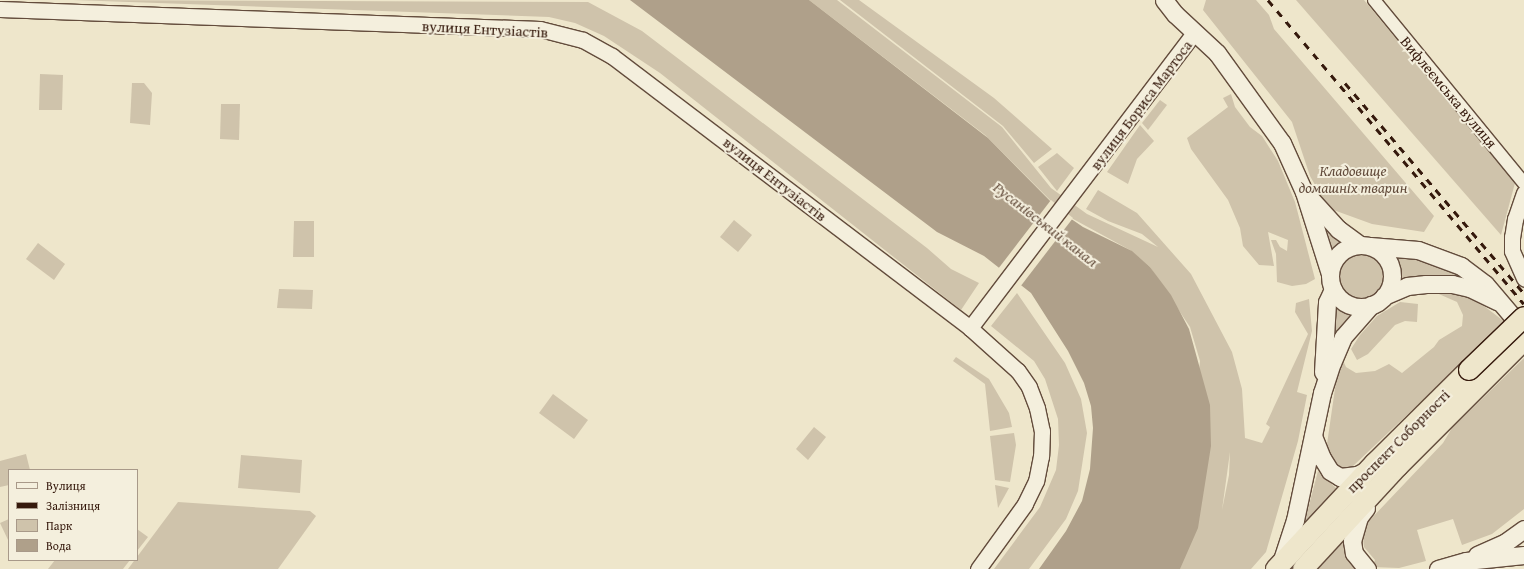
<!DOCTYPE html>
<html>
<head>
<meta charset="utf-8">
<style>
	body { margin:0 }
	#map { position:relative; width:1524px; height:569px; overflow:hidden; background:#eee6cb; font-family:"Gentium Book Plus",serif }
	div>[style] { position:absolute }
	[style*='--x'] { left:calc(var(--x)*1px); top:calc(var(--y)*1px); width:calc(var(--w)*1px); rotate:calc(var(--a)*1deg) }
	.green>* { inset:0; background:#cfc3ab }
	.round { border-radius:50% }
	.water>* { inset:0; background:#afa08a }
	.pier>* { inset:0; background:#eee6cb }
	.roads { filter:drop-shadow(1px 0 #634c3c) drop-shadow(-1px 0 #634c3c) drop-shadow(0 1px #634c3c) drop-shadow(0 -1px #634c3c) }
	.minor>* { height:12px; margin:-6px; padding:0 6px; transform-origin:6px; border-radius:6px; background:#f4efdd }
	.tertiary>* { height:15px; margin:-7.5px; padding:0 7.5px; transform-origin:7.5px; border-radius:7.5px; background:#f4efdd }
	.secondary>* { height:17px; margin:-8.5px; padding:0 8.5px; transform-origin:8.5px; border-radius:8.5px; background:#f4efdd }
	.secondary>.ring { margin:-8.5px; padding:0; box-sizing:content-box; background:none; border:17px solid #f4efdd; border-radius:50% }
	.trunk>* { height:20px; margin:-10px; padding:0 10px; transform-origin:10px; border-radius:10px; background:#eee6cb }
	.rail>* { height:3px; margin-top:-1.5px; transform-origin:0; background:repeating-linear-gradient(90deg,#35190c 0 7px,transparent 0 14px) }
	.bridges { filter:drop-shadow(1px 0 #35190c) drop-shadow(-1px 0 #35190c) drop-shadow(0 1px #35190c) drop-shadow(0 -1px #35190c) }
	.trunk-bridge>* { height:20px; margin:-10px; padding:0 10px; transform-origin:10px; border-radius:10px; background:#eee6cb }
	span { translate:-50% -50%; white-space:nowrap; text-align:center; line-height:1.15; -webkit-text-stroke:4px #f4efdd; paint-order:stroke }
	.street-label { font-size:15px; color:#35190c }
	.park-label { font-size:15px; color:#634c3c; font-style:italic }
	.water-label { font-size:16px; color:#664f3e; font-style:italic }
	.legend { position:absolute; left:8px; top:469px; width:130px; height:92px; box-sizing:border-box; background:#f4efdd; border:1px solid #a89989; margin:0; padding:5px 7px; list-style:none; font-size:12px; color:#35190c }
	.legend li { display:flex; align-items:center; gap:8px; height:20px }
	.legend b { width:20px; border:1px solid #a89989 }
</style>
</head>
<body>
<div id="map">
	<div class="green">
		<div style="clip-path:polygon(73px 0,588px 2px,642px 31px,927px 248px,951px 269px,979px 283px,961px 310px,660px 73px,604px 36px,575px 23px,549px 17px)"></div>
		<div style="clip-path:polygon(evenodd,809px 0,837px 0,1002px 127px,1051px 188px,1087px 214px,1158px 247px,1142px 234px,1108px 221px,1086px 209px,1098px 190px,1137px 213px,1191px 274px,1232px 352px,1242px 389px,1245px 438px,1262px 443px,1270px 427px,1266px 424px,1308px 334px,1295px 312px,1296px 303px,1309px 299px,1312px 331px,1297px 392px,1307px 395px,1298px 441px,1266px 552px,1251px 569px,1180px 569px,1200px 361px,1190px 327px,1150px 267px,1130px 250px,1064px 214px,985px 135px,809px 0,1230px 452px,1229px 475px,1222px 510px,1230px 452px)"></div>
		<div style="clip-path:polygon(840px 0,859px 0,994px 98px,1052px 149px,1034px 163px,1003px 126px)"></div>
		<div style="clip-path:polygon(1206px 0,1256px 0,1269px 15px,1274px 29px,1434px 216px,1424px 232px,1372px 224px,1328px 208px,1310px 176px,1292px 122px,1203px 10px)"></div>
		<div style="clip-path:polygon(1296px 0,1364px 0,1515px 183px,1501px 235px)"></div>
		<div style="clip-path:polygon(40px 74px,63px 75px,62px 110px,39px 110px)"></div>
		<div style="clip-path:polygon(132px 83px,144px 83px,152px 93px,150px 125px,130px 123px)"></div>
		<div style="clip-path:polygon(1231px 94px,1235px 107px,1250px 127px,1262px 136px,1278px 161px,1295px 202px,1315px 279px,1306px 284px,1292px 286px,1277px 282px,1276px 254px,1271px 240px,1276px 240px,1280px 247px,1287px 251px,1288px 240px,1268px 232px,1274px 266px,1259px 265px,1243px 246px,1240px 228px,1228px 200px,1191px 149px,1187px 138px,1228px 107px,1223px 98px)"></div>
		<div style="clip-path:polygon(1160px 100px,1167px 105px,1148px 130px,1142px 123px)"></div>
		<div style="clip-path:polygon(221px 104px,240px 104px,239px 140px,220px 139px)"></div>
		<div style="clip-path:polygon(1140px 125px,1154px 141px,1137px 159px,1128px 184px,1107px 172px)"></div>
		<div style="clip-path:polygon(1057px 153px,1074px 168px,1057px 191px,1038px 167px)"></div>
		<div style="clip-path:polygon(734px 220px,752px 235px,738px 252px,720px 237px)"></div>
		<div style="clip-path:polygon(294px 221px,314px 221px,314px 257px,293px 257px)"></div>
		<div style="clip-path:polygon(1326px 226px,1344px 241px,1332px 250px)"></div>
		<div style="clip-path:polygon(38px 243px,65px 264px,54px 280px,26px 259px)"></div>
		<div class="round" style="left:1337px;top:252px;width:48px;height:48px"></div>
		<div style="clip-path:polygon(1393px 253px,1437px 263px,1471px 280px,1400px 281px,1402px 273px)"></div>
		<div style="clip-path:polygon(279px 289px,313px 290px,312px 309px,277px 308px)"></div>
		<div style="clip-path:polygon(1432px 291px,1460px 295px,1476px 300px,1505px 322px,1352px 467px,1343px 471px,1336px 470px,1326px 451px,1340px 354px,1346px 367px,1356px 373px,1375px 371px,1389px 364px,1402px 373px,1434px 347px,1439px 340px,1462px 326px,1463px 315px,1457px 302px)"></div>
		<div style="clip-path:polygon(1017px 293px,1065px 363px,1081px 399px,1087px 433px,1078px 491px,1066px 519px,1029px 569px,994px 569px,1040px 507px,1056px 470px,1059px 445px,1058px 419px,1045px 379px,1034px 361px,991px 326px)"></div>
		<div style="clip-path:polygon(1400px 302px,1418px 304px,1417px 322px,1405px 321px,1395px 325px,1368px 354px,1357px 360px,1351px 349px,1360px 335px,1377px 316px)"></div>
		<div style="clip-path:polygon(1332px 308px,1353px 315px,1334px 340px,1335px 318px)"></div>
		<div style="clip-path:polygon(956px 357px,989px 379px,1009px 413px,1012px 427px,990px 431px,985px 384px,953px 361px)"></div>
		<div style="clip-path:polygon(1524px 358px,1524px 509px,1492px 534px,1462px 545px,1453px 519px,1417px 530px,1426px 561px,1399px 568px,1372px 567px,1375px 560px,1364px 547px,1363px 538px,1368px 522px,1443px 443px,1452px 428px)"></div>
		<div style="clip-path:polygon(553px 394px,588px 420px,574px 439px,539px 413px)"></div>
		<div style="clip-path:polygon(814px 427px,826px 437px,808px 460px,796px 449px)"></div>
		<div style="clip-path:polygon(1014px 433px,1016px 445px,1010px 482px,995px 480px,990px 436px)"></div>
		<div style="clip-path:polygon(26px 454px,30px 470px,9px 470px,9px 485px,0 487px,0 461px)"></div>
		<div style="clip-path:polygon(241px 455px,302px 460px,300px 493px,238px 488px)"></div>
		<div style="clip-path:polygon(1318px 471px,1337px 489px,1304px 524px)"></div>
		<div style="clip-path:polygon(995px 485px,1009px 488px,998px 508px)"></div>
		<div style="clip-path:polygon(178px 502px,310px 511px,316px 516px,278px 569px,128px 569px)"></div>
		<div style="clip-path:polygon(9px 519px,9px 542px,0 523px)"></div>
		<div style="clip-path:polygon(137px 529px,148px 537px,137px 551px)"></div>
		<div style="clip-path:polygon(1344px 539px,1346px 552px,1356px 569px,1318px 569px)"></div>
		<div style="clip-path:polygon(55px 560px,130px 560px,123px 569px,48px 569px)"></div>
	</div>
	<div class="water">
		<div style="clip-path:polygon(630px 0,809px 0,988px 138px,1061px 212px,1083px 227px,1132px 251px,1150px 267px,1171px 295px,1189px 329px,1210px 405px,1211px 446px,1198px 528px,1180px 569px,1039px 569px,1066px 531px,1082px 501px,1090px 469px,1093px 428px,1091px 406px,1084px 383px,1068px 351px,1031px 293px,984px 256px,937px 232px)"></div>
	</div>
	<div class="pier">
		<div style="clip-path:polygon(1051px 200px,1073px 218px,1020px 287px,998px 269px)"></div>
	</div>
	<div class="roads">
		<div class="minor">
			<div style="--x:1374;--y:0;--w:237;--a:50.7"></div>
		</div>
		<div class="tertiary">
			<div style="--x:0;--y:9;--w:540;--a:2.12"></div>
			<div style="--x:540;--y:29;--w:44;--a:14.3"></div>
			<div style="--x:583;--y:40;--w:33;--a:29"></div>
			<div style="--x:612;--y:56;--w:450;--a:37.2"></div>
			<div style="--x:970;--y:328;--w:64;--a:41.9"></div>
			<div style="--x:1018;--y:371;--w:19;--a:55"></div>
			<div style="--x:1029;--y:387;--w:22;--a:69"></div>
			<div style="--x:1037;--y:408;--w:24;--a:78"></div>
			<div style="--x:1042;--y:431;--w:25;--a:92"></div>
			<div style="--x:1041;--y:456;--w:25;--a:101"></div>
			<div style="--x:1036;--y:481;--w:25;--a:116"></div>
			<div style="--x:1025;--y:504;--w:80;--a:125.9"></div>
			<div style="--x:1524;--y:193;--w:28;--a:109"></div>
			<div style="--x:1515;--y:219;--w:18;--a:99"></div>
			<div style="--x:1512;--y:237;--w:14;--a:90"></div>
			<div style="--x:1512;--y:251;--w:30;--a:66"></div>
			<div style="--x:970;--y:328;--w:370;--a:-52.8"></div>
		</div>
		<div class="secondary">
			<div style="--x:1164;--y:0;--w:18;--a:52"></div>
			<div style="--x:1175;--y:14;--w:57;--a:42.9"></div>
			<div style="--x:1217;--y:53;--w:111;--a:54.2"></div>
			<div style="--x:1282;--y:143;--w:54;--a:65.8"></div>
			<div style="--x:1304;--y:192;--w:86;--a:72.4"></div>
			<div style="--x:1308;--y:196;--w:45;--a:47.7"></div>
			<div style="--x:1338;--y:229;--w:27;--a:36"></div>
			<div class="ring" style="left:1330px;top:245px;width:45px;height:45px"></div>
			<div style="--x:1370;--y:246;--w:48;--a:4.8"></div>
			<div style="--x:1418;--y:250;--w:46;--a:20.4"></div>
			<div style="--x:1461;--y:266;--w:30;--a:37"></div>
			<div style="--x:1485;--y:284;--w:60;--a:49.7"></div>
			<div style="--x:1384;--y:296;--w:25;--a:-23"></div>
			<div style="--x:1407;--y:286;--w:19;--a:-6"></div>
			<div style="--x:1426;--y:284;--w:26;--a:0"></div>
			<div style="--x:1452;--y:284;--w:18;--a:13"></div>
			<div style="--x:1470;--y:288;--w:30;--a:26"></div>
			<div style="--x:1323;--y:372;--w:70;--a:-86.7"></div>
			<div style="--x:1327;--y:302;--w:14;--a:-65"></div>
			<div style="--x:1313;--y:436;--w:24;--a:68"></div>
			<div style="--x:1322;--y:458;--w:15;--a:58"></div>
			<div style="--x:1330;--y:471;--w:12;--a:31"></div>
			<div style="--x:1340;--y:477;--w:17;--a:-7"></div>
			<div style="--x:1357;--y:475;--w:13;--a:-27"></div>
			<div style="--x:1366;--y:508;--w:11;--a:128"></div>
			<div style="--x:1359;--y:517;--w:25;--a:106"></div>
			<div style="--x:1352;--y:541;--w:12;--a:81"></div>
			<div style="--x:1354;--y:553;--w:21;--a:51"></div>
			<div style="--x:1477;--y:555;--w:32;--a:-24"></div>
			<div style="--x:1506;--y:542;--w:22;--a:-36"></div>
			<div style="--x:1281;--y:563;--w:45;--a:-72"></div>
			<div style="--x:1295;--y:520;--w:130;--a:-78"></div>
			<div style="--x:1322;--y:393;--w:32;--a:-72"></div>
			<div style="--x:1332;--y:363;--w:28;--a:-67"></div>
			<div style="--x:1343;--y:337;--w:43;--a:-48.8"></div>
			<div style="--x:1438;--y:569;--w:29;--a:-16"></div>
			<div style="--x:1466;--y:561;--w:58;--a:-5.9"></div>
		</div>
		<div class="trunk">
			<div style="--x:1276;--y:569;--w:145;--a:-47"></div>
			<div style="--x:1375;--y:463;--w:132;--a:-44.7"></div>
			<div style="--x:1303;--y:569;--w:140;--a:-47.3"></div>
			<div style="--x:1398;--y:466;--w:178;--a:-45"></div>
		</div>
	</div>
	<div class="rail">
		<div style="--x:1268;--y:0;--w:397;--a:49.9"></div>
		<div style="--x:1345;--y:83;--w:276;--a:49.6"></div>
	</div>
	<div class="bridges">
		<div class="trunk-bridge">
			<div style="--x:1469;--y:370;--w:76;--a:-43.9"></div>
		</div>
	</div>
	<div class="street-label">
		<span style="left:485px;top:29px;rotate:3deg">вулиця Ентузіастів</span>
		<span style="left:1449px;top:92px;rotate:50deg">Вифлеємська вулиця</span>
		<span style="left:1141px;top:105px;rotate:-53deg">вулиця Бориса Мартоса</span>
		<span style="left:775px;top:179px;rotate:38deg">вулиця Ентузіастів</span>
		<span style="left:1398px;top:441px;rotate:-45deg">проспект Соборності</span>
	</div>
	<div class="park-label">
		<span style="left:1353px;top:179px">Кладовище<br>домашніх тварин</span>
	</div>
	<div class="water-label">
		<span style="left:1046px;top:224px;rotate:38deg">Русанівський канал</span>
	</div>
	<ul class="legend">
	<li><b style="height:5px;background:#f4efdd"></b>Вулиця</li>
	<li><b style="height:5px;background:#35190c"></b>Залізниця</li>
	<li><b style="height:11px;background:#cfc3ab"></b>Парк</li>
	<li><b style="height:11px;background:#afa08a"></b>Вода</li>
	</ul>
</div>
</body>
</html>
